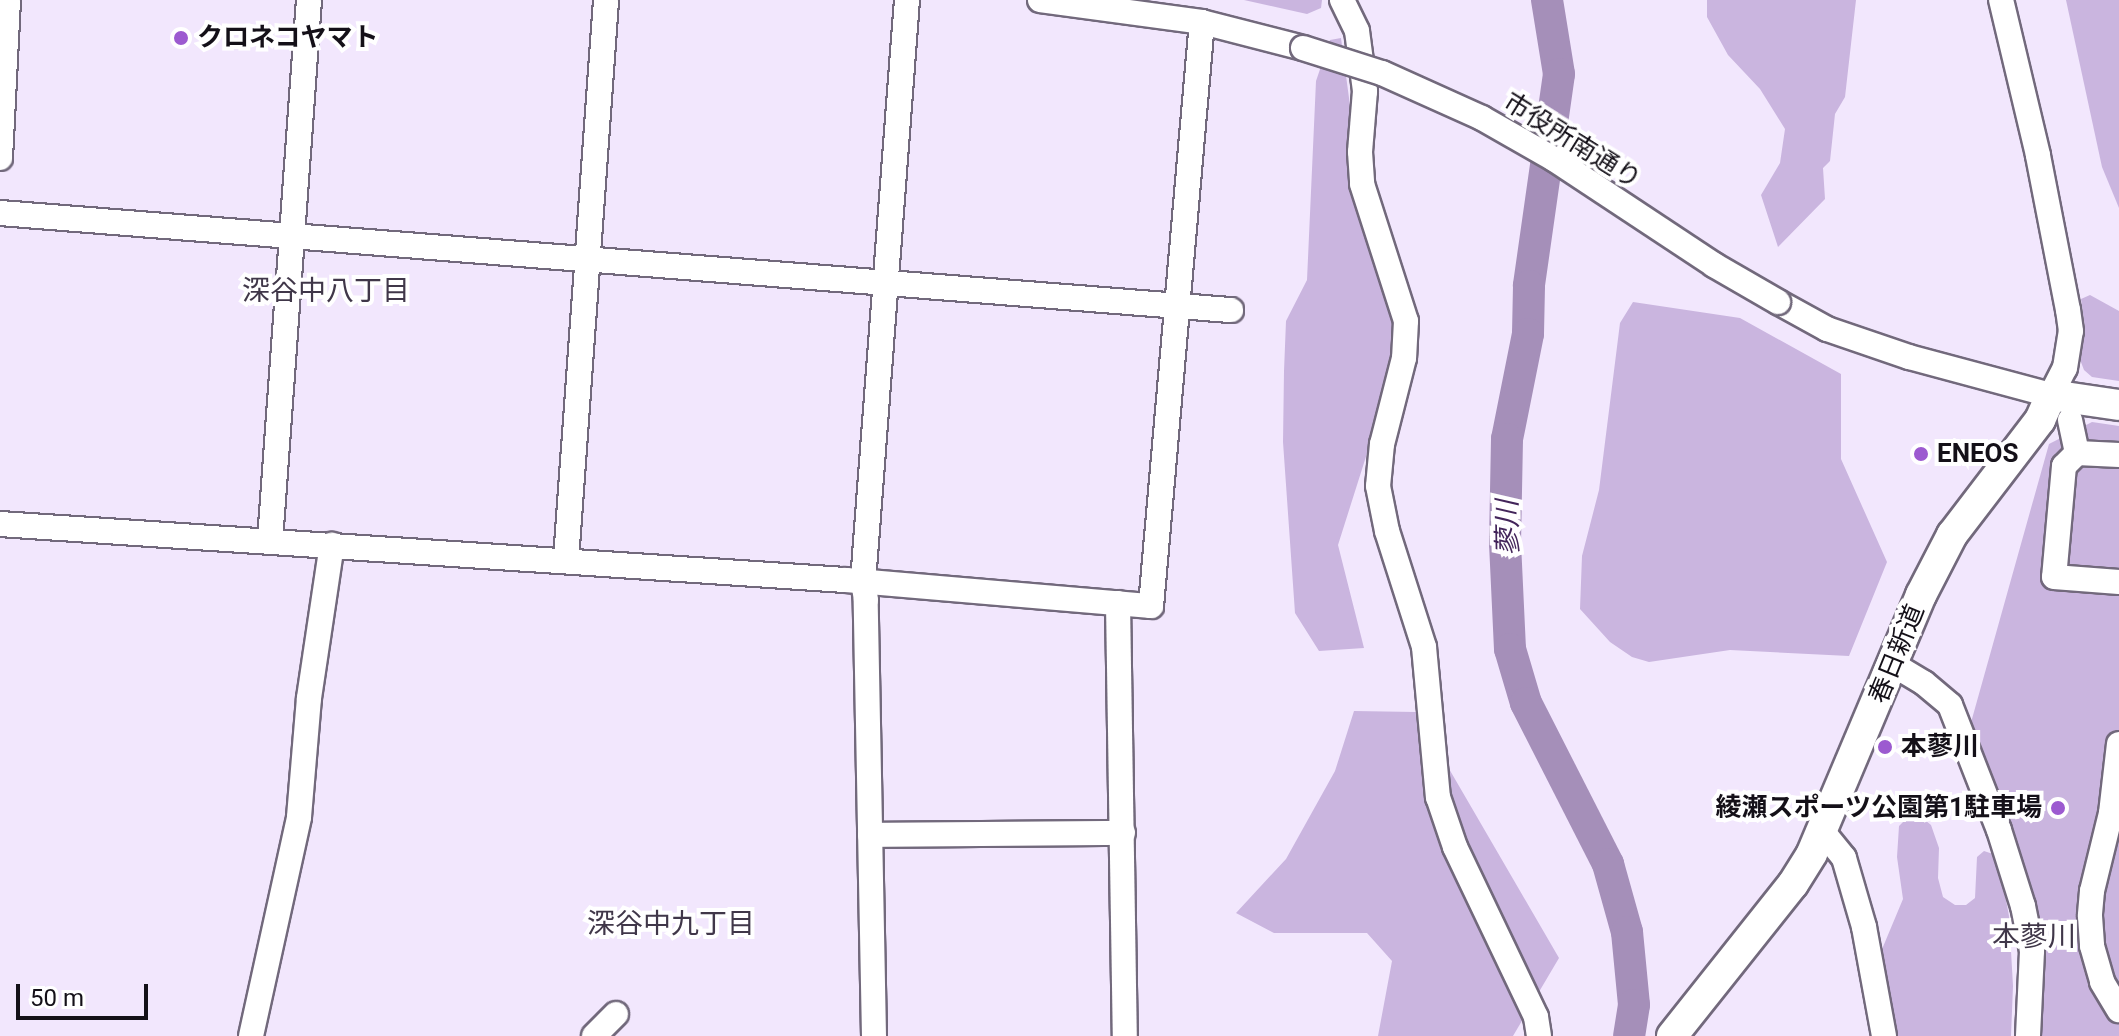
<!DOCTYPE html>
<html>
<head>
<meta charset="utf-8">
<style>
	body { margin:0 }
	#map { position:relative; width:2119px; height:1036px; overflow:hidden; background:#f2e7fd; font-family:Roboto,"Noto Sans JP",sans-serif }
	div>[style] { position:absolute }
	[style*='--x'] { left:calc(var(--x)*1px); top:calc(var(--y)*1px); width:calc(var(--w)*1px); rotate:calc(var(--a)*1deg) }
	.green>* { inset:0; background:#cab5df }
	.river>* { height:32px; margin:-16px; padding:0 16px; transform-origin:16px; border-radius:16px; background:#a58fb9 }
	.roads { filter:drop-shadow(2px 0 #72697c) drop-shadow(-2px 0 #72697c) drop-shadow(0 2px #72697c) drop-shadow(0 -2px #72697c) }
	.minor>* { height:24px; margin:-12px; padding:0 12px; transform-origin:12px; border-radius:12px; background:#fff }
	.major>* { height:30px; margin:-15px; padding:0 15px; transform-origin:15px; border-radius:15px; background:#fff }
	.bridges { filter:drop-shadow(2px 0 #72697c) drop-shadow(-2px 0 #72697c) drop-shadow(0 2px #72697c) drop-shadow(0 -2px #72697c) }
	.minor-bridge>* { height:24px; margin:-12px; padding:0 12px; transform-origin:12px; border-radius:12px; background:#fff }
	.dots>* { width:22px; height:22px; translate:-50% -50%; box-sizing:border-box; border:4px solid #fff; border-radius:50% }
	span { translate:-50% -50%; white-space:nowrap; text-align:center; line-height:1.15; -webkit-text-stroke:8px #fff; paint-order:stroke }
	.poi-label { font-size:26px; color:#141018; font-weight:700 }
	.left { translate:0 -50%; text-align:left }
	.right { translate:-100% -50%; text-align:right }
	.street-label { font-size:26px; color:#141018 }
	.neighbourhood-label { font-size:28px; color:#403749 }
	.water-label { font-size:28px; color:#43255a; font-style:italic }
	.scale { position:absolute; left:16px; top:984px; width:132px; height:36px; box-sizing:border-box; border:4px solid #141018; border-top:0; padding-left:10px; font-size:24px; line-height:28px; white-space:nowrap; color:#141018; -webkit-text-stroke:6px #fff; paint-order:stroke }
</style>
</head>
<body>
<div id="map">
	<div class="green">
		<div style="clip-path:polygon(1244px 0,1322px 0,1321px 8px,1307px 14px)"></div>
		<div style="clip-path:polygon(1707px 0,1856px 0,1845px 97px,1835px 114px,1830px 161px,1823px 168px,1825px 199px,1778px 247px,1761px 195px,1780px 163px,1785px 129px,1760px 89px,1728px 55px,1707px 17px)"></div>
		<div style="clip-path:polygon(2066px 0,2119px 0,2119px 208px,2102px 167px)"></div>
		<div style="clip-path:polygon(1341px 38px,1355px 143px,1391px 296px,1395px 365px,1338px 545px,1364px 648px,1319px 651px,1295px 613px,1283px 442px,1284px 371px,1286px 321px,1307px 280px,1316px 81px,1330px 40px)"></div>
		<div style="clip-path:polygon(2090px 295px,2119px 311px,2119px 381px,2092px 377px,2084px 370px,2079px 357px,2085px 328px,2081px 299px)"></div>
		<div style="clip-path:polygon(1633px 302px,1740px 318px,1841px 374px,1841px 459px,1887px 562px,1849px 656px,1730px 650px,1649px 662px,1632px 657px,1610px 642px,1580px 609px,1582px 556px,1599px 490px,1620px 323px)"></div>
		<div style="clip-path:polygon(2092px 422px,2119px 426px,2119px 1036px,2041px 1036px,2040px 950px,1970px 726px,2049px 444px)"></div>
		<div style="clip-path:polygon(1354px 711px,1416px 712px,1559px 958px,1513px 1036px,1378px 1036px,1392px 961px,1367px 933px,1274px 933px,1236px 913px,1286px 859px,1335px 771px)"></div>
		<div style="clip-path:polygon(1914px 811px,1931px 825px,1939px 848px,1938px 878px,1943px 897px,1955px 905px,1966px 905px,1975px 898px,1977px 857px,1984px 851px,1993px 854px,2000px 868px,2009px 916px,2013px 986px,2011px 1036px,1876px 1036px,1880px 954px,1903px 899px,1897px 857px,1899px 826px)"></div>
	</div>
	<div class="river">
		<div style="--x:1547;--y:0;--w:75;--a:80.8"></div>
		<div style="--x:1559;--y:74;--w:214;--a:98.1"></div>
		<div style="--x:1529;--y:286;--w:48;--a:91.2"></div>
		<div style="--x:1528;--y:334;--w:107;--a:101.3"></div>
		<div style="--x:1507;--y:439;--w:104;--a:91.1"></div>
		<div style="--x:1505;--y:543;--w:106;--a:87.3"></div>
		<div style="--x:1510;--y:649;--w:56;--a:73.5"></div>
		<div style="--x:1526;--y:703;--w:181;--a:63"></div>
		<div style="--x:1608;--y:864;--w:71;--a:74.4"></div>
		<div style="--x:1627;--y:932;--w:73;--a:84.5"></div>
		<div style="--x:1634;--y:1005;--w:31;--a:99"></div>
	</div>
	<div class="roads">
		<div class="minor">
			<div style="--x:1040;--y:0;--w:163;--a:7.7"></div>
			<div style="--x:1202;--y:22;--w:104;--a:14.4"></div>
			<div style="--x:1342;--y:0;--w:34;--a:64"></div>
			<div style="--x:1357;--y:31;--w:61;--a:82.4"></div>
			<div style="--x:1365;--y:91;--w:61;--a:94.7"></div>
			<div style="--x:1360;--y:152;--w:32;--a:86"></div>
			<div style="--x:1362;--y:184;--w:144;--a:72.2"></div>
			<div style="--x:1406;--y:321;--w:37;--a:93"></div>
			<div style="--x:1404;--y:358;--w:89;--a:104.3"></div>
			<div style="--x:1382;--y:444;--w:42;--a:95.4"></div>
			<div style="--x:1378;--y:486;--w:46;--a:78.7"></div>
			<div style="--x:1387;--y:531;--w:122;--a:72.3"></div>
			<div style="--x:1424;--y:647;--w:151;--a:84.7"></div>
			<div style="--x:1438;--y:797;--w:53;--a:71.2"></div>
			<div style="--x:1455;--y:847;--w:188;--a:64.5"></div>
			<div style="--x:1536;--y:1017;--w:19;--a:81"></div>
			<div style="--x:0;--y:158;--w:158;--a:-87.1"></div>
			<div style="--x:0;--y:213;--w:1235;--a:4.51"></div>
			<div style="--x:1778;--y:302;--w:56;--a:28.9"></div>
			<div style="--x:1827;--y:329;--w:87;--a:18.9"></div>
			<div style="--x:1909;--y:357;--w:147;--a:15"></div>
			<div style="--x:2051;--y:395;--w:30;--a:-63"></div>
			<div style="--x:2065;--y:368;--w:37;--a:-81"></div>
			<div style="--x:2071;--y:331;--w:21;--a:-98"></div>
			<div style="--x:2068;--y:310;--w:158;--a:-101"></div>
			<div style="--x:2038;--y:155;--w:159;--a:-103.4"></div>
			<div style="--x:2070;--y:420;--w:34;--a:78"></div>
			<div style="--x:2119;--y:455;--w:42;--a:-177.3"></div>
			<div style="--x:2077;--y:453;--w:18;--a:135"></div>
			<div style="--x:2064;--y:466;--w:111;--a:95.1"></div>
			<div style="--x:2054;--y:577;--w:65;--a:4.4"></div>
			<div style="--x:0;--y:524;--w:848;--a:3.79"></div>
			<div style="--x:846;--y:580;--w:306;--a:4.9"></div>
			<div style="--x:1151;--y:606;--w:586;--a:-85.01"></div>
			<div style="--x:270;--y:541;--w:542;--a:-85.88"></div>
			<div style="--x:566;--y:560;--w:561;--a:-85.91"></div>
			<div style="--x:1118;--y:603;--w:433;--a:89.1"></div>
			<div style="--x:1894;--y:665;--w:35;--a:31"></div>
			<div style="--x:1924;--y:683;--w:34;--a:40"></div>
			<div style="--x:1950;--y:705;--w:134;--a:68.6"></div>
			<div style="--x:1999;--y:830;--w:80;--a:72.5"></div>
			<div style="--x:2023;--y:906;--w:46;--a:78.7"></div>
			<div style="--x:2032;--y:951;--w:85;--a:92.7"></div>
			<div style="--x:2119;--y:744;--w:69;--a:96.6"></div>
			<div style="--x:2111;--y:813;--w:80;--a:103.7"></div>
			<div style="--x:2092;--y:891;--w:25;--a:95"></div>
			<div style="--x:2090;--y:916;--w:30;--a:86"></div>
			<div style="--x:2092;--y:946;--w:37;--a:74"></div>
			<div style="--x:2102;--y:982;--w:33;--a:59"></div>
			<div style="--x:1823;--y:832;--w:33;--a:51"></div>
			<div style="--x:1844;--y:858;--w:72;--a:73.8"></div>
			<div style="--x:1864;--y:927;--w:111;--a:79.6"></div>
			<div style="--x:870;--y:835;--w:253;--a:-0.5"></div>
			<div style="--x:251;--y:1036;--w:224;--a:-77.6"></div>
			<div style="--x:299;--y:817;--w:119;--a:-85.2"></div>
			<div style="--x:309;--y:698;--w:155;--a:-81.5"></div>
			<div style="--x:594;--y:1036;--w:31;--a:-45"></div>
			<div style="--x:874;--y:1036;--w:436;--a:-91.1"></div>
			<div style="--x:866;--y:600;--w:18;--a:-99"></div>
			<div style="--x:863;--y:582;--w:584;--a:-85.68"></div>
		</div>
		<div class="major">
			<div style="--x:1672;--y:1036;--w:194;--a:-51.5"></div>
			<div style="--x:1793;--y:884;--w:36;--a:-58"></div>
			<div style="--x:1812;--y:853;--w:280;--a:-67.1"></div>
			<div style="--x:1921;--y:595;--w:68;--a:-62.7"></div>
			<div style="--x:1952;--y:535;--w:145;--a:-52.6"></div>
			<div style="--x:2040;--y:420;--w:27;--a:-66"></div>
			<div style="--x:2051;--y:395;--w:69;--a:8.4"></div>
		</div>
	</div>
	<div class="bridges">
		<div class="minor-bridge">
			<div style="--x:1303;--y:48;--w:83;--a:17.6"></div>
			<div style="--x:1382;--y:73;--w:110;--a:24.2"></div>
			<div style="--x:1482;--y:118;--w:83;--a:29.7"></div>
			<div style="--x:1554;--y:159;--w:192;--a:33.5"></div>
			<div style="--x:1714;--y:265;--w:74;--a:30"></div>
		</div>
	</div>
	<div class="dots">
		<div style="left:181px;top:38px;background:#9c5ad0"></div>
		<div style="left:1921px;top:454px;background:#9c5ad0"></div>
		<div style="left:1885px;top:747px;background:#9c5ad0"></div>
		<div style="left:2058px;top:808px;background:#9c5ad0"></div>
	</div>
	<div class="poi-label">
		<span class="left" style="left:197px;top:38px">クロネコヤマト</span>
		<span class="left" style="left:1937px;top:454px">ENEOS</span>
		<span class="left" style="left:1901px;top:747px">本蓼川</span>
		<span class="right" style="left:2042px;top:808px">綾瀬スポーツ公園第1駐車場</span>
	</div>
	<div class="street-label">
		<span style="left:1572px;top:141px;rotate:32deg">市役所南通り</span>
		<span style="left:1897px;top:654px;rotate:-68deg">春日新道</span>
	</div>
	<div class="neighbourhood-label">
		<span style="left:326px;top:291px">深谷中八丁目</span>
		<span style="left:671px;top:924px">深谷中九丁目</span>
		<span style="left:2034px;top:937px">本蓼川</span>
	</div>
	<div class="water-label">
		<span style="left:1508px;top:528px;rotate:-91deg">蓼川</span>
	</div>
	<div class="scale">50 m</div>
</div>
</body>
</html>
